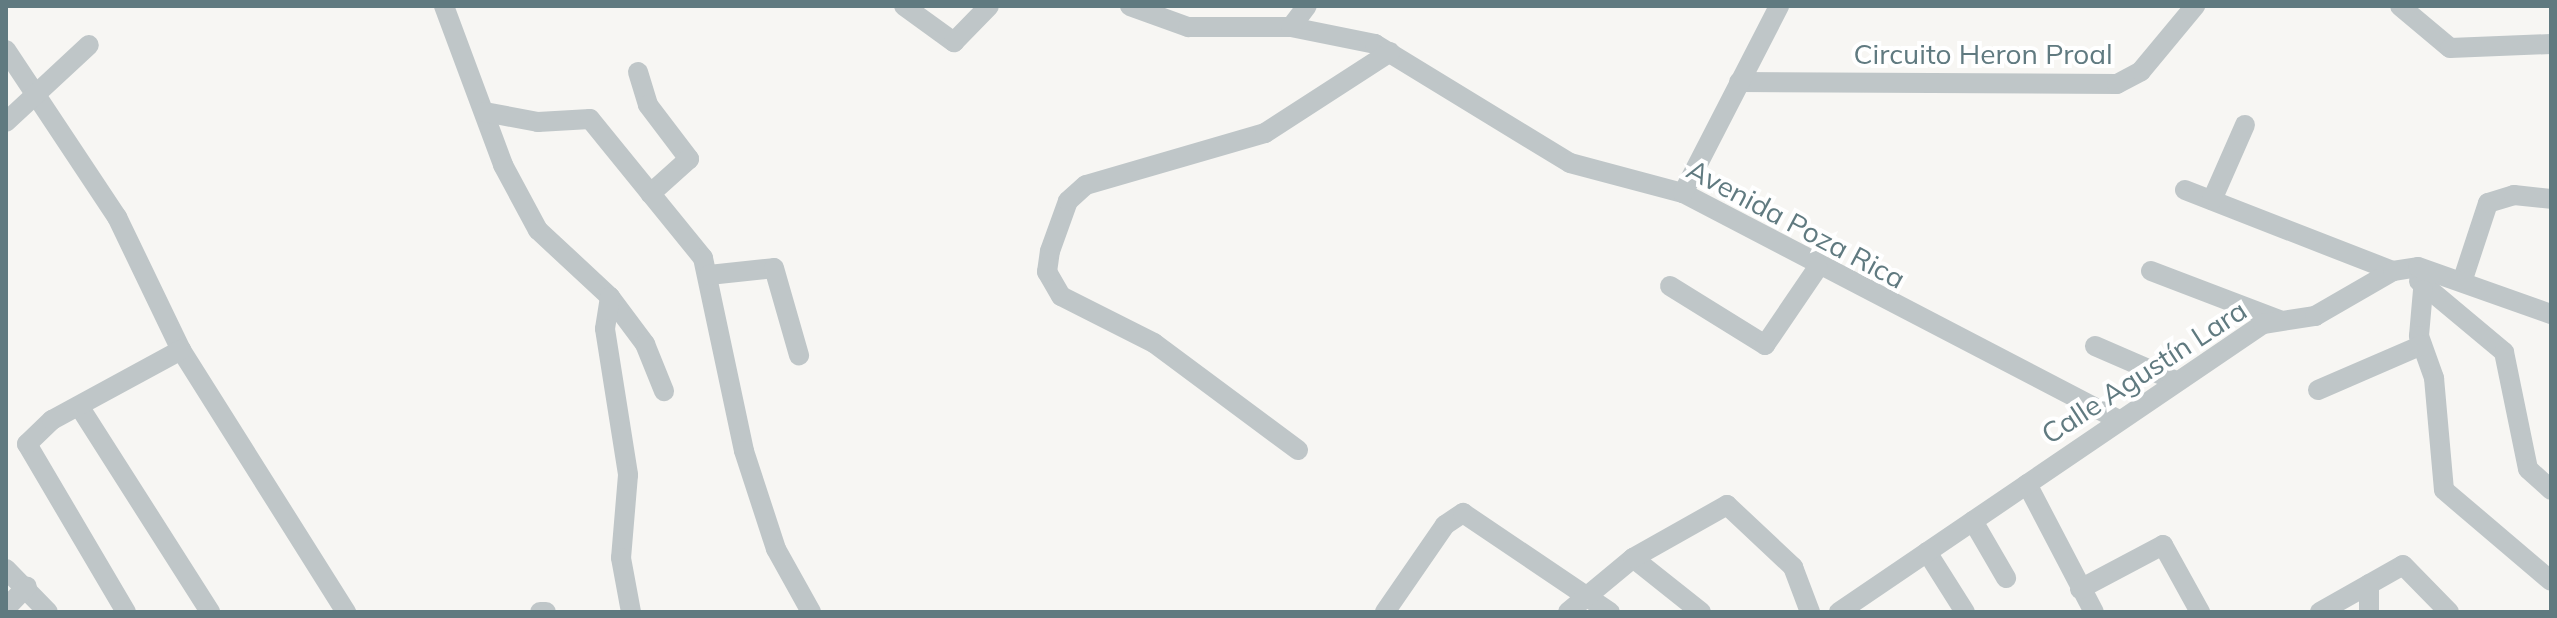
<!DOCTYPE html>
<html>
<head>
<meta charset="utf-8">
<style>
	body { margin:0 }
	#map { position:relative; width:2557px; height:618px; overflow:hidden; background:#f7f6f3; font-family:Mulish,sans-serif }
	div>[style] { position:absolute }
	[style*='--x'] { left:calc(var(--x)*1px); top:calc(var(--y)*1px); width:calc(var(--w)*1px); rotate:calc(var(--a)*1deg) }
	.minor>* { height:20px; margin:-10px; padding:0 10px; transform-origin:10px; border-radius:10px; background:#bfc6c8 }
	span { translate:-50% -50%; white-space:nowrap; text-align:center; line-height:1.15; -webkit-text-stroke:8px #fff; paint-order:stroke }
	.street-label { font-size:28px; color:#607a80 }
	.frame { position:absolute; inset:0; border:8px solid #607a80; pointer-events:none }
</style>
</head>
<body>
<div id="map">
	<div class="minor">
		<div style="--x:444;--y:6;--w:170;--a:69.6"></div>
		<div style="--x:503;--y:165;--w:74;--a:61.7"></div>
		<div style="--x:538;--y:230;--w:98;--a:42.9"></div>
		<div style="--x:610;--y:297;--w:59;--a:53.3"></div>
		<div style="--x:645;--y:344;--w:51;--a:68"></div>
		<div style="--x:904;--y:6;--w:62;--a:35.8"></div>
		<div style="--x:954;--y:42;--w:50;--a:-45.8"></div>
		<div style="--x:1130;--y:6;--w:62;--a:19.9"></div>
		<div style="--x:1188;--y:27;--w:103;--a:0"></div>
		<div style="--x:1291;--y:27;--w:86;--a:11.4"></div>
		<div style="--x:1375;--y:44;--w:228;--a:31.4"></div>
		<div style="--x:1570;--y:163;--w:117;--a:14.9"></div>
		<div style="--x:1683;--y:193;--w:490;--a:27.5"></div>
		<div style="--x:2400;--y:6;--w:65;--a:40"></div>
		<div style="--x:2450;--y:48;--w:101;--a:-2.3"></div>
		<div style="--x:1291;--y:27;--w:26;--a:-53"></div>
		<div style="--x:6;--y:50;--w:201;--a:56.4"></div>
		<div style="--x:117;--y:217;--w:148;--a:64.3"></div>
		<div style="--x:181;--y:350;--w:310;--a:57.8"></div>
		<div style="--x:638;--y:72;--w:34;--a:73"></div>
		<div style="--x:648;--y:105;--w:68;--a:52.8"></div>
		<div style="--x:689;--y:159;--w:52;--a:138.1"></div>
		<div style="--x:1739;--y:82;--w:378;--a:0.3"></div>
		<div style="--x:2117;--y:84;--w:27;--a:-28"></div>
		<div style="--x:2141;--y:71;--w:85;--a:-50.3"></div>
		<div style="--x:485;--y:112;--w:54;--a:10.7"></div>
		<div style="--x:538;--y:122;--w:52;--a:-3.3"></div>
		<div style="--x:590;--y:119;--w:179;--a:50.9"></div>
		<div style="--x:703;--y:258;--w:197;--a:78"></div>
		<div style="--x:744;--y:451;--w:103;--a:71.9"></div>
		<div style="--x:776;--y:549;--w:72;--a:60.9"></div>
		<div style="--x:6;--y:122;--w:113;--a:-42.9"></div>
		<div style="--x:2185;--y:190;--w:223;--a:21.3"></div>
		<div style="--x:1683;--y:193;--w:210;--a:-62.8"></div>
		<div style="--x:2212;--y:200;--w:82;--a:-66.3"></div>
		<div style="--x:2151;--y:271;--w:137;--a:20.9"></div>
		<div style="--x:709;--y:275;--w:65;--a:-6.1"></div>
		<div style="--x:774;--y:268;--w:91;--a:74"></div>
		<div style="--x:2463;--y:279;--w:80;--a:-71.8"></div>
		<div style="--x:2488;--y:203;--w:27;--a:-17"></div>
		<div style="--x:2514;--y:195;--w:37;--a:6"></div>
		<div style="--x:2419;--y:281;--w:111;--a:39.9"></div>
		<div style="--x:2504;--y:352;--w:119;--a:78.4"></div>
		<div style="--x:2528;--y:469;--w:31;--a:42"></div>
		<div style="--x:1670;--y:286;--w:112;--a:31.8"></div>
		<div style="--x:1765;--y:345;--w:94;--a:-55.8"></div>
		<div style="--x:2423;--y:290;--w:46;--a:95"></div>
		<div style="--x:2419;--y:336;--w:45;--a:70.3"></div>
		<div style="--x:2434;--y:378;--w:112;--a:84.9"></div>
		<div style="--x:2444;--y:490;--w:140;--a:40.4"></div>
		<div style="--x:610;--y:297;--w:32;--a:99"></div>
		<div style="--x:605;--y:329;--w:148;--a:81"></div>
		<div style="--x:628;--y:475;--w:83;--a:94.8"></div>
		<div style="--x:621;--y:558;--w:55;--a:79.5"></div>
		<div style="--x:2095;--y:346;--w:88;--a:23.4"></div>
		<div style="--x:2318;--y:390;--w:113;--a:-23.4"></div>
		<div style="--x:79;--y:406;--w:244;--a:57.5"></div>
		<div style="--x:1298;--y:450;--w:179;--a:-143.4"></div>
		<div style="--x:1154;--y:343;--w:104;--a:-153.2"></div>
		<div style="--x:1061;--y:296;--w:28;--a:-120"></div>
		<div style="--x:1047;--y:272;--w:21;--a:-82"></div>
		<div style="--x:1050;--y:251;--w:53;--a:-70.2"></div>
		<div style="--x:1068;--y:201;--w:24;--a:-42"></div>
		<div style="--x:1086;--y:185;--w:186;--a:-16.2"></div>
		<div style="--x:1265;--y:133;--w:149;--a:-32.9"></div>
		<div style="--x:2027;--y:484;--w:144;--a:62.4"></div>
		<div style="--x:1973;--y:521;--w:66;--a:59.9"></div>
		<div style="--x:1927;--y:552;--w:71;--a:57.7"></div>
		<div style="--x:1633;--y:558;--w:87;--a:38.5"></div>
		<div style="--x:6;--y:569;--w:60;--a:45.7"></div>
		<div style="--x:2080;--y:589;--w:94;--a:-27.9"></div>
		<div style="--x:2163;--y:545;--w:77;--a:61.1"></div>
		<div style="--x:6;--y:608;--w:30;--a:-46"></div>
		<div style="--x:126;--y:612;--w:195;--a:-120.5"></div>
		<div style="--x:27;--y:444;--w:35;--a:-44"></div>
		<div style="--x:52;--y:420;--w:147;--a:-28.5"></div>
		<div style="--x:540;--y:612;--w:6;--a:0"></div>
		<div style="--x:1385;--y:612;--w:106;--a:-55.4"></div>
		<div style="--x:1445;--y:525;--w:22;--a:-34"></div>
		<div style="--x:1463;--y:513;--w:177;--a:34"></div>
		<div style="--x:1568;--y:612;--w:85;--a:-39.7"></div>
		<div style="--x:1633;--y:558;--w:108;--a:-29.4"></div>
		<div style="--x:1727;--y:505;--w:91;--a:43.2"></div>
		<div style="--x:1793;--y:567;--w:48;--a:69.3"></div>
		<div style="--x:1839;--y:612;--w:513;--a:-34.19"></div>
		<div style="--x:2263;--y:324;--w:53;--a:-8.7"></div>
		<div style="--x:2315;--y:316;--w:90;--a:-30"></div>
		<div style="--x:2393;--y:271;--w:25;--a:-9"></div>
		<div style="--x:2418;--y:267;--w:141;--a:19.5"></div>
		<div style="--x:2320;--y:612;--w:95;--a:-29.5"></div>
		<div style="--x:2403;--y:565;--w:66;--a:45.6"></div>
		<div style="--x:2369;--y:612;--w:28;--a:-90"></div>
	</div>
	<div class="street-label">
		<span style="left:1983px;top:54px">Circuito Heron Proal</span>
		<span style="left:1796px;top:224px;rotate:28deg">Avenida Poza Rica</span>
		<span style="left:2144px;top:372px;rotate:-33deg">Calle Agustín Lara</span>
	</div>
	<div class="frame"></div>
</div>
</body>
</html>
